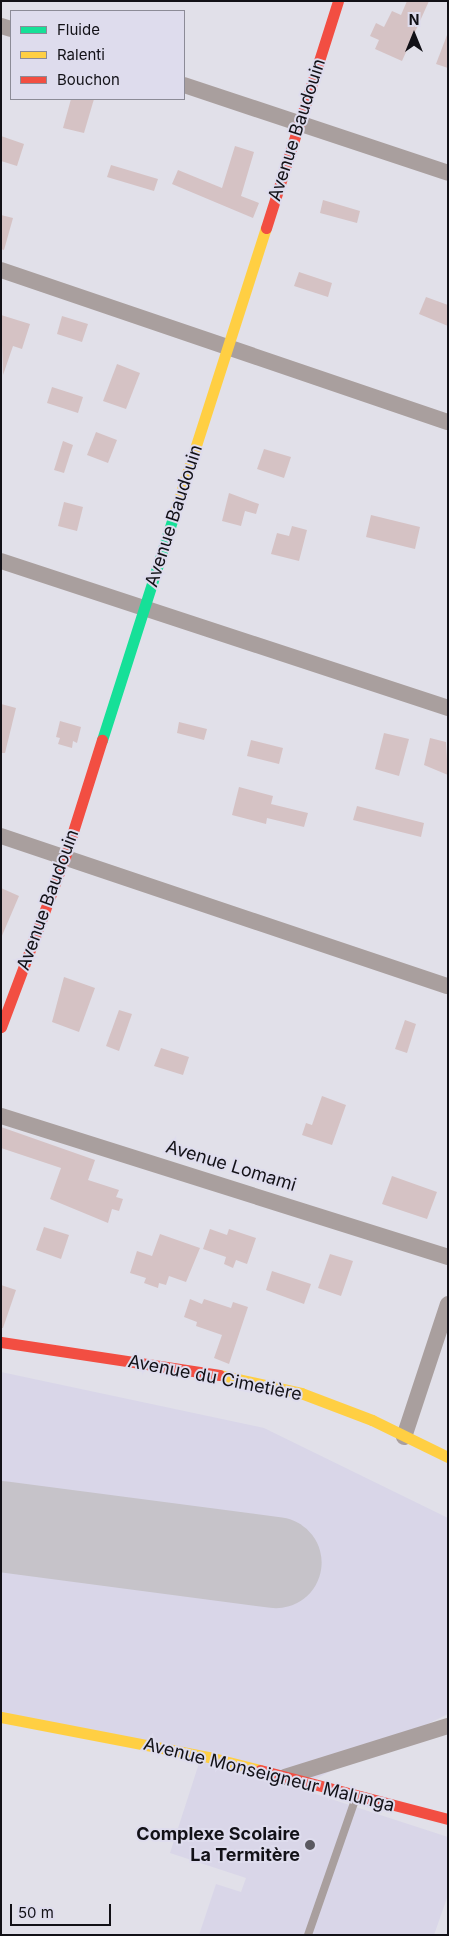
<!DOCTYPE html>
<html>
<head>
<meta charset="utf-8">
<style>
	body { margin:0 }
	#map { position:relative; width:449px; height:1936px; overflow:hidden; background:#e1e0e9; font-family:Inter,sans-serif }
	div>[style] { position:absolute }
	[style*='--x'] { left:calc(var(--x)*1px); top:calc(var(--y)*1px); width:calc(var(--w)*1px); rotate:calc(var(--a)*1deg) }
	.built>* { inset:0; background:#d9d6e8 }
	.runway>* { height:91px; margin:-45.5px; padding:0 45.5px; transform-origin:45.5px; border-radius:45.5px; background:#c6c3c9 }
	.building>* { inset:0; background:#d5c2c4 }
	.lane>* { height:8px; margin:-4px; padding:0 4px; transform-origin:4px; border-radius:4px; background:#a99f9e }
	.street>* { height:16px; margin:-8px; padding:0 8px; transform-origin:8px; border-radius:8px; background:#a99f9e }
	.fast>* { height:11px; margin:-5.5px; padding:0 5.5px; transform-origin:5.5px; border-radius:5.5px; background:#16e098 }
	.slow>* { height:11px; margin:-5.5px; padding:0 5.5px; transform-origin:5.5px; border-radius:5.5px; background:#ffcf43 }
	.jam>* { height:11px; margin:-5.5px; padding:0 5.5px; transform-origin:5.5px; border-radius:5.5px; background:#f24e42 }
	.dots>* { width:14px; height:14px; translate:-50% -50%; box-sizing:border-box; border:2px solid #dedced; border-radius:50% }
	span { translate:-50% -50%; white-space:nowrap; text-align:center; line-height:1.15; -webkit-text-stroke:4px #dedced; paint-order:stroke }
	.street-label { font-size:18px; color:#121117 }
	.poi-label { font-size:18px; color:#121117; font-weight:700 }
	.right { translate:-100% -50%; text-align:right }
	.frame { position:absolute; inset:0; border:2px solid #121117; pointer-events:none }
	.legend { position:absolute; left:10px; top:10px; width:175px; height:90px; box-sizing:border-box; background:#dedced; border:1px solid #8c8b97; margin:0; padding:6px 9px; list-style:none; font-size:15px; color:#121117 }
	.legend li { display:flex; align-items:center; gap:10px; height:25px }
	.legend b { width:25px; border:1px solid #8c8b97 }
	.north { position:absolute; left:389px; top:10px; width:50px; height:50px; -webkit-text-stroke:4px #dedced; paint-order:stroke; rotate:0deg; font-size:14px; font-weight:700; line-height:20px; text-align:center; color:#121117 }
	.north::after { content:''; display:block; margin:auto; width:18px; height:22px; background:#121117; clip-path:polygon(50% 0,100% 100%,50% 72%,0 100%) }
	.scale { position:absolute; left:10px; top:1904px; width:101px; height:22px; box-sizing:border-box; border:2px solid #121117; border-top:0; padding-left:6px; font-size:15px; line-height:18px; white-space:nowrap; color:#121117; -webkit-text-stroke:4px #dedced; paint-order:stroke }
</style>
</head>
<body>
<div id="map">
	<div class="built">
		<div style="clip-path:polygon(1px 1372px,264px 1428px,448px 1518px,448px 1714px,313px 1780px,208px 1759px,448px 1837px,448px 1895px,434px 1935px,199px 1935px,216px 1884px,241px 1892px,246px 1878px,170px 1853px,201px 1757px,1px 1715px)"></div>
	</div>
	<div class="runway">
		<div style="--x:1;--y:1526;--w:277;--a:7.5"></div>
	</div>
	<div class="building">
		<div style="clip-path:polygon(407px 1px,429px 1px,402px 61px,375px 49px,379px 40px,370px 36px,376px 23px,384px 27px,392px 11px,401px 15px)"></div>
		<div style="clip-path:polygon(447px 35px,448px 35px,448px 68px,436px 64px)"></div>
		<div style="clip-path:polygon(71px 99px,94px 99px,84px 133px,63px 128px)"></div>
		<div style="clip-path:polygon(1px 136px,24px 144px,17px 166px,1px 161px)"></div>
		<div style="clip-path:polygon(235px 146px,254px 152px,241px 196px,259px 203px,253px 218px,172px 184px,178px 170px,222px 188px)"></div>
		<div style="clip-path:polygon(111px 165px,158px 179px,154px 191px,107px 177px)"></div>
		<div style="clip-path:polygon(323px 200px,360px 211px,357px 223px,320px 213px)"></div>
		<div style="clip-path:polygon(1px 215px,13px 218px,4px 250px,1px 249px)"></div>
		<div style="clip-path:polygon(299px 272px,332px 283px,328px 297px,294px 286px)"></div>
		<div style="clip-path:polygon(426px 297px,448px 305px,448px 326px,419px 314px)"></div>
		<div style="clip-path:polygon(1px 315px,30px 324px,22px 349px,13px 346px,3px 375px)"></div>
		<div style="clip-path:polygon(62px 316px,88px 324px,82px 342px,57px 334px)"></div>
		<div style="clip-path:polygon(117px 364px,140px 373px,126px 409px,103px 401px)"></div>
		<div style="clip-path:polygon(52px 387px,83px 397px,78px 413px,47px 403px)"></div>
		<div style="clip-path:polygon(96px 432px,117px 440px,108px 463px,87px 455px)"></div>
		<div style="clip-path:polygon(63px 441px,73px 445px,64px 473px,54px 470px)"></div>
		<div style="clip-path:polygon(264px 449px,291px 457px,284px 478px,257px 469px)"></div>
		<div style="clip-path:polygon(229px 493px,259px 504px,256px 514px,245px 511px,241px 526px,222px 521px)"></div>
		<div style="clip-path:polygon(64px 502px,83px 507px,77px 531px,58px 526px)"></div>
		<div style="clip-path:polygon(371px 515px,420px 527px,415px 549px,366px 537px)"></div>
		<div style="clip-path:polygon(292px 526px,307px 530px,299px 561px,271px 554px,277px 533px,289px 536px)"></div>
		<div style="clip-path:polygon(1px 704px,16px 708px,5px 753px,1px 753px)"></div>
		<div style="clip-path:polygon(60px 721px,81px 727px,77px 743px,73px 741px,72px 748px,58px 744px,60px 738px,56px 737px)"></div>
		<div style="clip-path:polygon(179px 722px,207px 729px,204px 740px,177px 733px)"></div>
		<div style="clip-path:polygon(384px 733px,409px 739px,399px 776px,375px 769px)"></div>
		<div style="clip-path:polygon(430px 738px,446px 742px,448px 775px,424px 765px)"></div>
		<div style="clip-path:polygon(251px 740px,283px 748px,279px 764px,247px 756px)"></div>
		<div style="clip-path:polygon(239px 787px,273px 796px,271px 804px,308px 813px,304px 827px,267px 818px,266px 824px,232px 815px)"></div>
		<div style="clip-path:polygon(357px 806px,424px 823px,421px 837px,353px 820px)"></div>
		<div style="clip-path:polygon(1px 888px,19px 896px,1px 938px)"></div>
		<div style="clip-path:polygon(64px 977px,95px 988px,79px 1032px,52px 1022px)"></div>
		<div style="clip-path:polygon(119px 1010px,132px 1014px,119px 1051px,106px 1046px)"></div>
		<div style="clip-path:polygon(405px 1020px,416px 1024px,407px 1053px,395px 1049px)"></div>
		<div style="clip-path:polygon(161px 1048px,189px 1057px,183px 1075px,154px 1066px)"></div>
		<div style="clip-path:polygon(322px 1096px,346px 1105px,332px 1145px,302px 1135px,306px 1123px,312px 1125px)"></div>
		<div style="clip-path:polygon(1px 1127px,95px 1160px,88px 1180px,119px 1190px,116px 1197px,123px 1199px,119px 1211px,112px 1209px,108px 1223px,50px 1199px,61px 1168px,1px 1148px)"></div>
		<div style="clip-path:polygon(392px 1176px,437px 1192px,427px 1219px,382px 1204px)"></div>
		<div style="clip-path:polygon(44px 1227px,69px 1235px,61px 1259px,36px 1250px)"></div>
		<div style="clip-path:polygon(210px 1229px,227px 1235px,229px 1229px,256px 1238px,247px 1264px,236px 1260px,233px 1268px,224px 1264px,226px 1257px,203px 1249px)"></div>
		<div style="clip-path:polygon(160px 1234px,200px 1248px,186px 1282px,169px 1276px,166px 1285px,159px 1283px,158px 1288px,144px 1283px,146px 1278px,130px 1273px,137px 1251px,152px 1256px)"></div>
		<div style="clip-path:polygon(330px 1254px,353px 1261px,341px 1296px,318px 1288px)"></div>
		<div style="clip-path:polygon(272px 1271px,311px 1284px,304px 1304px,266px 1290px)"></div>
		<div style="clip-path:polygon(1px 1285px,16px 1290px,3px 1328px,1px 1328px)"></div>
		<div style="clip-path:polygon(190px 1299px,202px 1304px,204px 1299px,231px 1308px,233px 1302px,248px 1307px,229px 1364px,214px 1358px,222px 1335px,196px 1326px,197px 1322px,184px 1317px)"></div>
	</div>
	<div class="lane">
		<div style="--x:308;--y:1935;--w:146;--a:-70.8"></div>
	</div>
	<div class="street">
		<div style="--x:1;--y:26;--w:10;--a:17"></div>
		<div style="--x:184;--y:85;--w:278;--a:18.4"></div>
		<div style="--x:1;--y:270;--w:472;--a:18.8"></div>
		<div style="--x:1;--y:561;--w:471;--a:18.2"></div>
		<div style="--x:1;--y:836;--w:471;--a:18.6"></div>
		<div style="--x:1;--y:1116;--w:469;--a:17.5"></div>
		<div style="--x:404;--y:1437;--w:140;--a:-71.7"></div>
		<div style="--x:285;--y:1777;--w:171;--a:-17.4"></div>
	</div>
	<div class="fast">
		<div style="--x:102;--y:740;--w:237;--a:-72.3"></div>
	</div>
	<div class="slow">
		<div style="--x:174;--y:514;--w:300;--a:-72.2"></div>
		<div style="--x:220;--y:1375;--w:83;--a:12.5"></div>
		<div style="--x:301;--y:1393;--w:76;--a:20.8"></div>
		<div style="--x:372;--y:1420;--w:85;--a:26"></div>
		<div style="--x:1;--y:1717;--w:212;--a:10.9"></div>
		<div style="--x:209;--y:1757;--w:53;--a:14.3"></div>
	</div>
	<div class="jam">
		<div style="--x:266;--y:228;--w:238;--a:-72.4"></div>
		<div style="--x:1;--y:1027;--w:182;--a:-69.4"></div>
		<div style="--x:65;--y:857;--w:123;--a:-72.5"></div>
		<div style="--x:1;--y:1342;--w:221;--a:8.6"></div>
		<div style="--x:260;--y:1770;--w:194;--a:14.6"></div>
	</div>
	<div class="dots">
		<div style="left:310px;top:1845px;background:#5a5960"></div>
	</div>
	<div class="street-label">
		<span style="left:297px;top:130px;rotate:-72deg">Avenue Baudouin</span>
		<span style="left:174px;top:516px;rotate:-72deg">Avenue Baudouin</span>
		<span style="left:48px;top:900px;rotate:-70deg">Avenue Baudouin</span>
		<span style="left:231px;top:1166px;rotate:17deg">Avenue Lomami</span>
		<span style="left:215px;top:1378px;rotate:11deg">Avenue du Cimetière</span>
		<span style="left:269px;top:1775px;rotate:14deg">Avenue Monseigneur Malunga</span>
	</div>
	<div class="poi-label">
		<span class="right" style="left:300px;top:1845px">Complexe Scolaire<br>La Termitère</span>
	</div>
	<div class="frame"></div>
	<ul class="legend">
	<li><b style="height:6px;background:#16e098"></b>Fluide</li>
	<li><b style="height:6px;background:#ffcf43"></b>Ralenti</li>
	<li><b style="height:6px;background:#f24e42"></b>Bouchon</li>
	</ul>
	<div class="north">N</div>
	<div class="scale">50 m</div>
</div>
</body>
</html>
